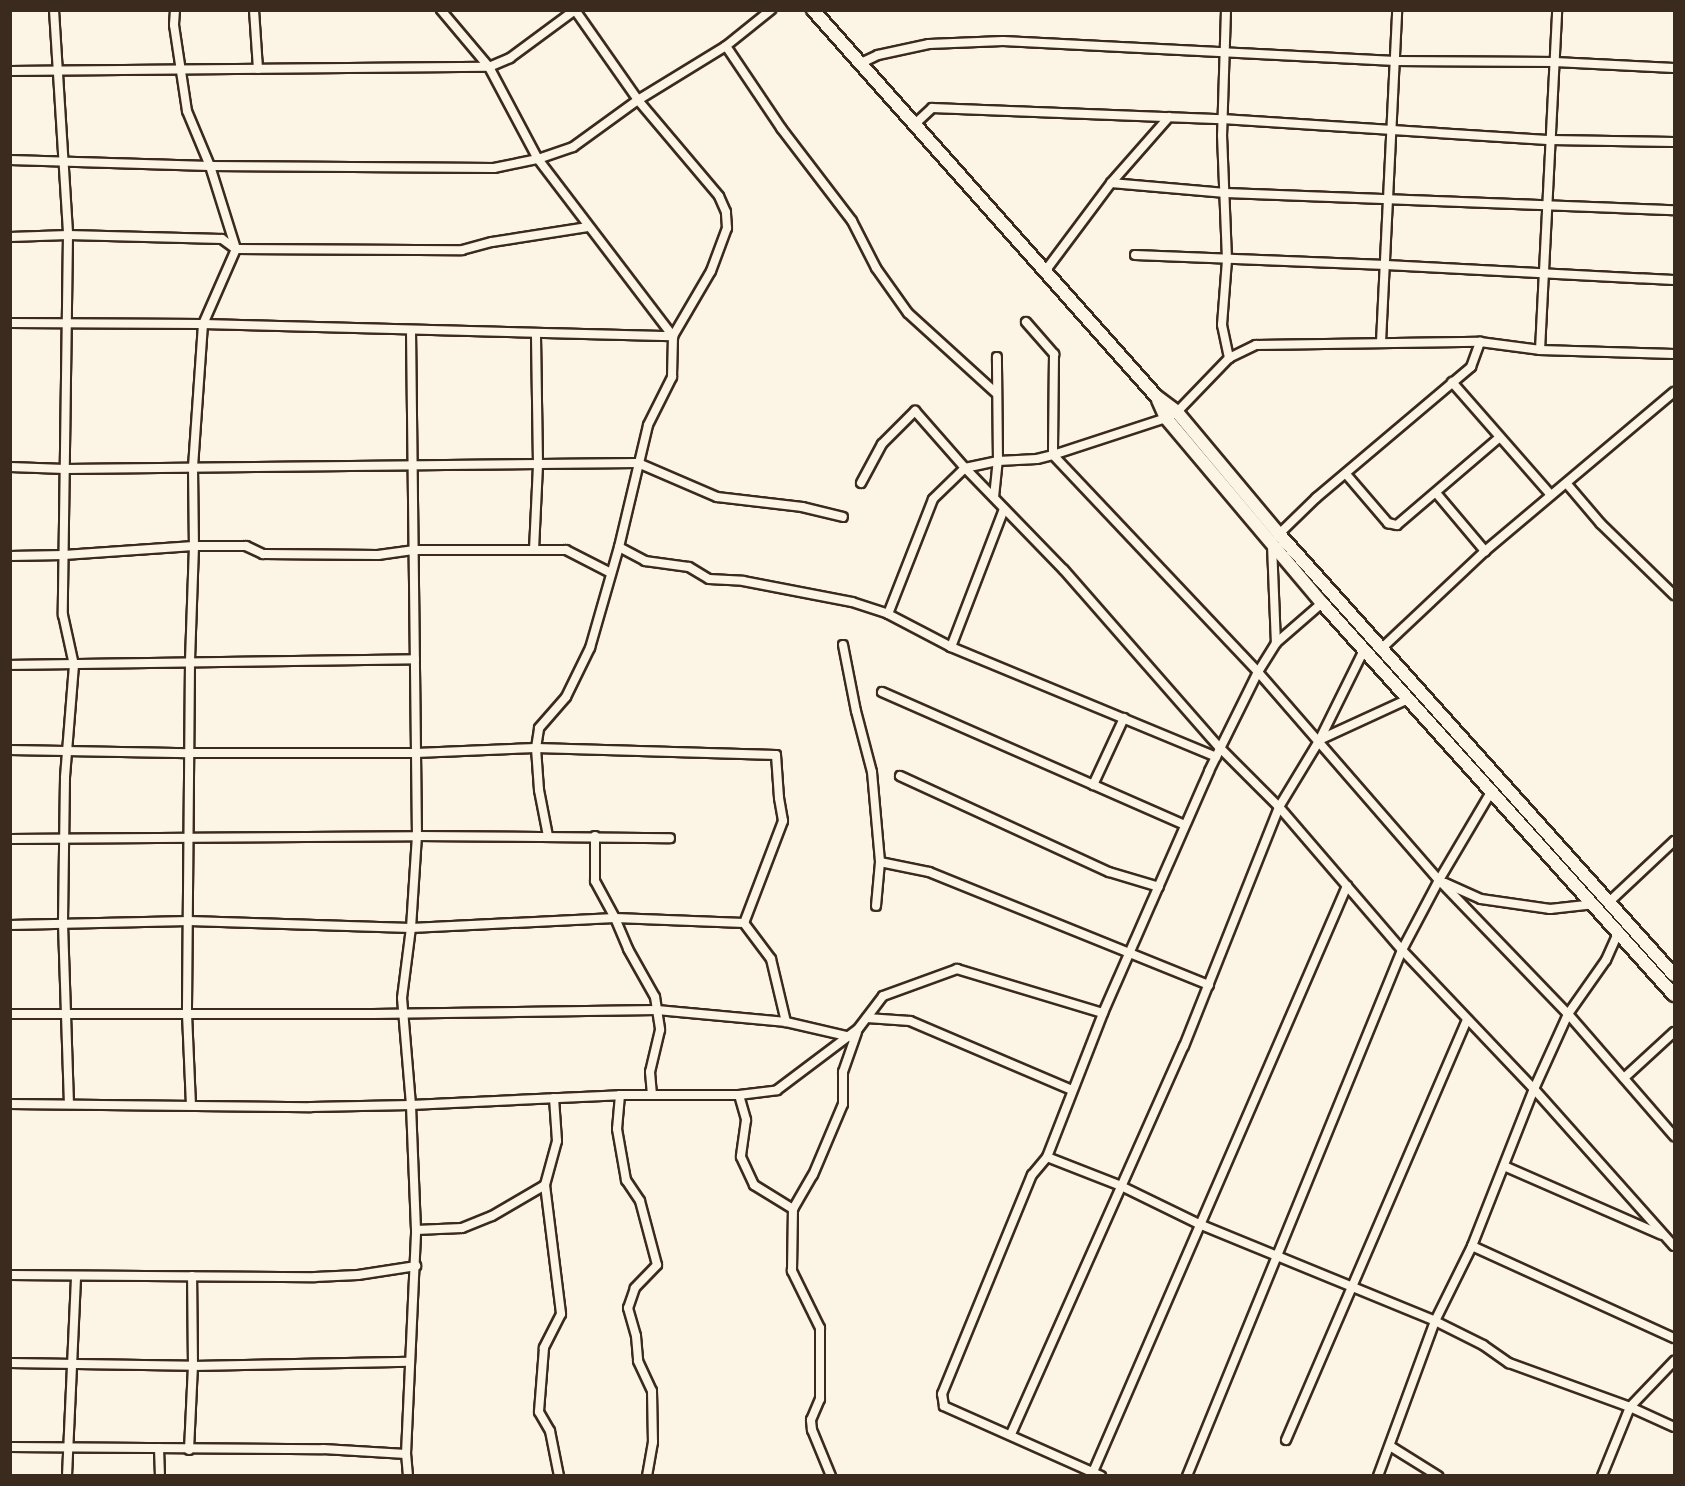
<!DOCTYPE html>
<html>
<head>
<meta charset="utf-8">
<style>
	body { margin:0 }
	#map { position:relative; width:1685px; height:1486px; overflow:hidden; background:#fcf5e5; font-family:"Comic Neue",sans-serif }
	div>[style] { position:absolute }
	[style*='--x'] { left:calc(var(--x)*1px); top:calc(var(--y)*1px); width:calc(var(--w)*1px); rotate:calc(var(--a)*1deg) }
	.roads { filter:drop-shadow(2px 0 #3b2a1e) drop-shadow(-2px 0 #3b2a1e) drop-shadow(0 2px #3b2a1e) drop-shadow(0 -2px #3b2a1e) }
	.street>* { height:8px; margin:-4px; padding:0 4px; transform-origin:4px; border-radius:4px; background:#fcf5e5 }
	.secondary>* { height:12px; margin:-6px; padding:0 6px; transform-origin:6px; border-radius:6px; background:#fcf5e5 }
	span { translate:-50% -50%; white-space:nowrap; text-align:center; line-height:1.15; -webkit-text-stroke:6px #fcf5e5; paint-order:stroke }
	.frame { position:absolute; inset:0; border:12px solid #3b2a1e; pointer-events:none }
</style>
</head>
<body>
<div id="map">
	<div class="roads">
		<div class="street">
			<div style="--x:54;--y:10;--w:225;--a:86.4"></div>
			<div style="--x:68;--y:235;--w:380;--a:90.8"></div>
			<div style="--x:63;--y:615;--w:51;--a:77.6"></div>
			<div style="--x:74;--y:665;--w:113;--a:94.6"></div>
			<div style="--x:65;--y:778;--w:146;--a:90.8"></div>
			<div style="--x:63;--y:924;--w:180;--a:88.1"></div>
			<div style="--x:175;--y:10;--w:15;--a:94"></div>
			<div style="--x:174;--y:25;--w:87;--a:81.4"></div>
			<div style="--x:187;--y:111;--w:60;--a:67.3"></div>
			<div style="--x:210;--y:166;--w:87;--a:72.6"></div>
			<div style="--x:236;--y:249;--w:82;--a:113.7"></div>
			<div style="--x:203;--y:324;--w:144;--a:94"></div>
			<div style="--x:193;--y:468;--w:78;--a:89.3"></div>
			<div style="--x:194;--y:546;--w:117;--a:92"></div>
			<div style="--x:190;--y:663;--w:351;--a:90.5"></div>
			<div style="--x:187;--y:1014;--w:91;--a:87.5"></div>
			<div style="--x:254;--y:10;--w:59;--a:86.1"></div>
			<div style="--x:441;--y:10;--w:75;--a:49.9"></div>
			<div style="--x:489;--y:67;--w:104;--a:62"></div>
			<div style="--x:538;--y:159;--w:223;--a:52.7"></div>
			<div style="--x:1226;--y:10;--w:125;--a:91.8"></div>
			<div style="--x:1222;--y:135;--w:125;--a:87.7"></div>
			<div style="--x:1227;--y:260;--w:65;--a:94.4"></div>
			<div style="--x:1222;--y:325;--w:34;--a:78"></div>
			<div style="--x:726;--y:46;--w:99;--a:56.1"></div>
			<div style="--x:781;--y:128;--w:117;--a:52.6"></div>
			<div style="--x:852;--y:221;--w:53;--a:62.9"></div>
			<div style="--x:876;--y:268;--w:55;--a:54.6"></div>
			<div style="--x:908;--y:313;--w:120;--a:42.3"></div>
			<div style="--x:861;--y:63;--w:19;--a:-25"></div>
			<div style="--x:878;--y:55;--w:52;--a:-12.2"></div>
			<div style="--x:929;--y:44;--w:74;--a:-2.3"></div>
			<div style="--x:1003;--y:41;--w:393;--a:2.9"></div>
			<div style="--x:1395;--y:61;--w:160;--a:0.4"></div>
			<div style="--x:1555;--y:62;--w:119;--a:2.9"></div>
			<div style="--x:10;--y:71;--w:479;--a:-0.5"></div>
			<div style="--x:489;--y:67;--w:23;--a:-23"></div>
			<div style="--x:510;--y:58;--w:81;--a:-36.4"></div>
			<div style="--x:916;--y:123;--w:22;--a:-43"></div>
			<div style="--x:932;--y:108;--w:290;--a:2.2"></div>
			<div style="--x:1222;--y:119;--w:330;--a:3.7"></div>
			<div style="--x:1551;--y:140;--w:123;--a:0.9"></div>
			<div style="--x:10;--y:160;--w:200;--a:1.7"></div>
			<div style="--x:210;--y:166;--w:284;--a:0.4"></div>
			<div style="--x:494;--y:168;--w:45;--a:-11.6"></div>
			<div style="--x:538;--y:159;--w:37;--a:-19"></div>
			<div style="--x:573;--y:147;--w:80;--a:-35.9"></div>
			<div style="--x:638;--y:100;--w:103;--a:-31.5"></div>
			<div style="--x:726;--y:46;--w:58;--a:-38.7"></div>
			<div style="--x:1111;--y:183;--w:115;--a:5"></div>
			<div style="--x:1226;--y:193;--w:448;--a:2.2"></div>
			<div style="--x:10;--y:237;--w:58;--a:-2"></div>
			<div style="--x:68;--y:235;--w:154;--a:1.5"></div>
			<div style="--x:222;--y:239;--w:17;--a:36"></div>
			<div style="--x:236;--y:249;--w:226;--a:0.3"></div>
			<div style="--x:462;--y:250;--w:31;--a:-15"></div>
			<div style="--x:492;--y:242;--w:97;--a:-8.9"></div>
			<div style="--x:1135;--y:255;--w:251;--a:2.3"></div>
			<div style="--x:1386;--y:265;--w:288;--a:3"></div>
			<div style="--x:1046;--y:270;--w:109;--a:-53.2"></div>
			<div style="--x:1111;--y:183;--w:88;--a:-48.7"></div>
			<div style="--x:1026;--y:322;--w:43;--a:48.8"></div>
			<div style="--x:1054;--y:354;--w:101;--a:90.6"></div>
			<div style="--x:1053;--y:455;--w:299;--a:46.6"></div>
			<div style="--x:1258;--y:672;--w:276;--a:49"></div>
			<div style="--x:1439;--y:880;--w:186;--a:46.1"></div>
			<div style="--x:1568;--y:1014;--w:162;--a:49"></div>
			<div style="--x:10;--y:323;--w:193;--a:0.3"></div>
			<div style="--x:203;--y:324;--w:470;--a:1.5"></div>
			<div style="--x:1381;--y:342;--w:332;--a:-87.2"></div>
			<div style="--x:1540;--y:350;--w:340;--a:-87.1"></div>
			<div style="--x:1452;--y:382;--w:150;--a:48.8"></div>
			<div style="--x:10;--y:467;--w:55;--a:2.1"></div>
			<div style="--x:65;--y:469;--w:573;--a:-0.6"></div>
			<div style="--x:638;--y:463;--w:86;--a:23.3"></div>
			<div style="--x:717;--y:497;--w:86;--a:6.7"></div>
			<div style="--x:802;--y:507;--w:42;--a:13.7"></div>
			<div style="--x:1346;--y:474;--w:65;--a:49.4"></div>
			<div style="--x:1388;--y:523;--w:9;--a:13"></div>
			<div style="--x:1397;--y:525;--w:135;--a:-40.5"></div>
			<div style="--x:861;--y:483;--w:44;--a:-61.7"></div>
			<div style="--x:882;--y:444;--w:47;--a:-45"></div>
			<div style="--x:915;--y:411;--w:76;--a:48.7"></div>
			<div style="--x:965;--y:468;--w:142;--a:45.9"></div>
			<div style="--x:1064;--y:570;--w:237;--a:48.8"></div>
			<div style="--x:1220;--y:748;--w:83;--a:45"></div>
			<div style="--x:1279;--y:807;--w:189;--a:49.3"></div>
			<div style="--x:1402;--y:950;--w:192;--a:46.5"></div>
			<div style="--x:1534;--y:1089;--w:210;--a:48.3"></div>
			<div style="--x:1567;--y:484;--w:52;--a:49.6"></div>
			<div style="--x:1601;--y:524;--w:102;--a:44.2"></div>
			<div style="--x:1437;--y:494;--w:75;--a:49.9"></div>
			<div style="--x:994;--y:497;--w:36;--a:-84"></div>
			<div style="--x:998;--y:461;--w:104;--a:-90.6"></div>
			<div style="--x:1004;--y:509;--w:148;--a:111"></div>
			<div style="--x:951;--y:647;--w:287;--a:22.5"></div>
			<div style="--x:1279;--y:534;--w:52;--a:-44.2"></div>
			<div style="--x:1316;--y:498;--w:203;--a:-40.2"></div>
			<div style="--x:1471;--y:367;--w:27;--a:-70"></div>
			<div style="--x:1272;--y:545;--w:98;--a:87.7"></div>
			<div style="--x:619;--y:547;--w:30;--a:28"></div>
			<div style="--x:645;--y:561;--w:44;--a:7.8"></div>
			<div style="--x:689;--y:567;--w:23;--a:31"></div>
			<div style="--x:709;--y:579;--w:34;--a:3"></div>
			<div style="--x:743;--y:581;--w:111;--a:10.9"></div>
			<div style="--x:852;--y:602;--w:38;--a:18"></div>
			<div style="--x:888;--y:614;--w:71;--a:27.6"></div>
			<div style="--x:534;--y:550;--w:86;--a:-87.3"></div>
			<div style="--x:538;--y:464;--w:130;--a:-90.9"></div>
			<div style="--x:10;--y:556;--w:54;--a:-1.1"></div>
			<div style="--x:64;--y:555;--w:130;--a:-4"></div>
			<div style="--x:194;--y:546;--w:52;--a:0"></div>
			<div style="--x:246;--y:546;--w:19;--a:25"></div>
			<div style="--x:263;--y:554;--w:115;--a:0.5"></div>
			<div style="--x:378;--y:555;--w:37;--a:-8"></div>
			<div style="--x:415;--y:550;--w:151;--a:0"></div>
			<div style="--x:566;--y:550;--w:48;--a:27.1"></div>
			<div style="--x:888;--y:614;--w:123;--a:-68.6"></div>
			<div style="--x:933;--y:499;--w:45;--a:-44.1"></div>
			<div style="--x:965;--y:468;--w:34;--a:-12"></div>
			<div style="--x:998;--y:461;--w:39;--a:-3"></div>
			<div style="--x:1037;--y:459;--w:16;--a:-14"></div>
			<div style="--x:1053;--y:455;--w:119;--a:-18.1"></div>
			<div style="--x:1166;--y:418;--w:13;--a:-29"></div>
			<div style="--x:1177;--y:412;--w:75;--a:-46.1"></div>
			<div style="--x:1229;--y:358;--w:30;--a:-26"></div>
			<div style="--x:1256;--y:345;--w:224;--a:-0.8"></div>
			<div style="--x:1480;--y:342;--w:61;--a:7.6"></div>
			<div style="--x:1540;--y:350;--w:134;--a:1.7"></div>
			<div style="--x:843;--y:645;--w:67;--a:78.9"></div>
			<div style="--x:856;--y:711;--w:63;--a:75.3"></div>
			<div style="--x:872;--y:772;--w:90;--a:84.9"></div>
			<div style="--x:880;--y:862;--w:44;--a:95.2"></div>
			<div style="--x:1382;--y:648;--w:141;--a:-43.3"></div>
			<div style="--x:1485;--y:551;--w:247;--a:-40.1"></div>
			<div style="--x:10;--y:665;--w:405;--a:-0.8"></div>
			<div style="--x:882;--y:692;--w:331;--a:23.7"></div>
			<div style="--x:1319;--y:740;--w:98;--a:-24.7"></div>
			<div style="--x:10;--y:750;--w:180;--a:1"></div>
			<div style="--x:190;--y:753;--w:226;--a:0"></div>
			<div style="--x:416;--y:753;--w:120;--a:-2.4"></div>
			<div style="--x:536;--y:748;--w:240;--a:1.7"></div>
			<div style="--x:776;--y:755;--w:43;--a:86"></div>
			<div style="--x:779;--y:798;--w:23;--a:80"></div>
			<div style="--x:783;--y:821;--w:109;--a:110.9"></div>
			<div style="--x:744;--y:923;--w:45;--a:53.1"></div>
			<div style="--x:771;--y:959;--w:65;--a:76.6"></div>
			<div style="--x:900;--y:776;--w:230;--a:24.7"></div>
			<div style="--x:1109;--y:872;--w:52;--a:16.7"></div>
			<div style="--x:1093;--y:785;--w:74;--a:-65.2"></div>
			<div style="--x:548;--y:836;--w:47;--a:-101.1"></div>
			<div style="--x:539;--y:790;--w:42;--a:-94.1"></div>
			<div style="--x:536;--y:748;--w:20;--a:-81"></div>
			<div style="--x:539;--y:728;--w:41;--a:-48.9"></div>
			<div style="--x:566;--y:697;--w:55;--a:-63.9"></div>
			<div style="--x:590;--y:648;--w:105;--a:-74"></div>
			<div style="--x:619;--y:547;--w:125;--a:-76.6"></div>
			<div style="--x:648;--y:425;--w:54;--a:-63.4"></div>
			<div style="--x:672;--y:377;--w:41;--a:-88.6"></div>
			<div style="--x:673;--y:336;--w:75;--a:-59.7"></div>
			<div style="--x:711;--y:271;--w:46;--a:-69.6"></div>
			<div style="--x:727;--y:228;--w:16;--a:-94"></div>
			<div style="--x:726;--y:212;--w:17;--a:-114"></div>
			<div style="--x:719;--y:196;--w:126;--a:-130.2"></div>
			<div style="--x:638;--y:100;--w:110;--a:-125"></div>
			<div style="--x:595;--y:836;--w:45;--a:90"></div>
			<div style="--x:595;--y:881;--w:42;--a:61.6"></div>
			<div style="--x:615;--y:918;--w:34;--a:67"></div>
			<div style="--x:628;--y:949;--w:55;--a:60.6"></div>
			<div style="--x:655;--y:997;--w:33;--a:81"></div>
			<div style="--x:660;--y:1030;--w:43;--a:103.4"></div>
			<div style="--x:650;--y:1072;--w:23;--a:85"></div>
			<div style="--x:10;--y:839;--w:407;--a:-0.4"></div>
			<div style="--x:417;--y:836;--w:253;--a:0.5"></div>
			<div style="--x:880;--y:862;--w:50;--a:11.5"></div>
			<div style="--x:929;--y:872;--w:302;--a:22"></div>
			<div style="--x:1445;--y:883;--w:39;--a:24"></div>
			<div style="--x:1481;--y:899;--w:70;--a:8.2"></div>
			<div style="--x:1550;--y:909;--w:45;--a:-6.3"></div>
			<div style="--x:1609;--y:902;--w:89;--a:-43.2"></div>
			<div style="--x:10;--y:925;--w:179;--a:-1.3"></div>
			<div style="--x:189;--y:921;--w:222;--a:1.8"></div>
			<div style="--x:411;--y:928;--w:204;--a:-2.8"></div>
			<div style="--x:615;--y:918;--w:129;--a:2.2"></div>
			<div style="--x:10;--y:1014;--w:363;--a:0"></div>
			<div style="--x:373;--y:1014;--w:284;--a:-0.8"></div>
			<div style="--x:657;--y:1010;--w:130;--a:5.3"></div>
			<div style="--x:786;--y:1022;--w:67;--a:13"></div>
			<div style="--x:867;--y:1018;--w:43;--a:4"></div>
			<div style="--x:910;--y:1021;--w:176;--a:23.1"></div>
			<div style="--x:1624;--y:1078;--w:68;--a:-42.6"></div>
			<div style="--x:620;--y:1095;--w:34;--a:95"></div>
			<div style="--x:617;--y:1129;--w:52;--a:80"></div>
			<div style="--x:626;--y:1180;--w:25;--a:56"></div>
			<div style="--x:640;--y:1201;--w:66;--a:75.1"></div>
			<div style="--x:657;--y:1265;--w:32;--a:134"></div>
			<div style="--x:635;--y:1288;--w:21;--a:109"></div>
			<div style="--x:628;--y:1308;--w:29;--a:74"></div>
			<div style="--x:636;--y:1336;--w:25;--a:85"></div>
			<div style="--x:638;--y:1361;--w:33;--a:65"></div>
			<div style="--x:652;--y:1391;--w:51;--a:88.9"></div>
			<div style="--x:653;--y:1442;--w:35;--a:100"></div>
			<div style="--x:739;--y:1095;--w:26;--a:74"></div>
			<div style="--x:746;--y:1120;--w:37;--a:98"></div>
			<div style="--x:741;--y:1157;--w:31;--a:65"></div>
			<div style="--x:754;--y:1185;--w:46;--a:31.6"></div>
			<div style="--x:554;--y:1098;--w:43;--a:86"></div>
			<div style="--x:557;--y:1141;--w:46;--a:105.3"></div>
			<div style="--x:545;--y:1185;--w:130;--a:82.9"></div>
			<div style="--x:561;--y:1314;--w:38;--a:117"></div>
			<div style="--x:544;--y:1348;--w:64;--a:94.5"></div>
			<div style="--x:539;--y:1412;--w:22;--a:60"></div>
			<div style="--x:550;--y:1431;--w:46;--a:78.7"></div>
			<div style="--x:10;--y:1104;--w:301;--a:0.6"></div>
			<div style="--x:311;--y:1107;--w:100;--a:-1.1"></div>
			<div style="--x:411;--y:1105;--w:209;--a:-2.7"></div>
			<div style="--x:620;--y:1095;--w:119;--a:0"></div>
			<div style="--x:739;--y:1095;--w:38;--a:-7"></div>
			<div style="--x:777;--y:1090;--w:101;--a:-37"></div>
			<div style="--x:858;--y:1029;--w:41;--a:-52.9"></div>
			<div style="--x:883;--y:996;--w:79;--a:-20"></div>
			<div style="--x:957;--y:969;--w:152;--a:16.8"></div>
			<div style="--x:1103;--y:1013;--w:264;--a:-66.3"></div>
			<div style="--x:1209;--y:771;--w:110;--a:-63.7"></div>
			<div style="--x:1258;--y:672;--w:34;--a:-58"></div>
			<div style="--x:1276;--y:643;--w:61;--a:-41"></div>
			<div style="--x:1047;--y:1157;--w:79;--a:21.4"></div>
			<div style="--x:1121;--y:1186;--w:87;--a:26"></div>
			<div style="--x:1199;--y:1224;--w:255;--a:22.3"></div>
			<div style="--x:1435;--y:1321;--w:54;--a:26.6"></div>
			<div style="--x:1483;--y:1345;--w:32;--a:35"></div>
			<div style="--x:1509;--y:1363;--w:129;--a:20"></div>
			<div style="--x:1630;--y:1407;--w:48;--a:24.4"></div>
			<div style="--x:1504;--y:1166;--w:172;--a:23.6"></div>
			<div style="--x:416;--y:1230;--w:46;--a:-2.5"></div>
			<div style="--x:462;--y:1228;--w:32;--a:-22"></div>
			<div style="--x:492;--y:1216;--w:61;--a:-30.3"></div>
			<div style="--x:1472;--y:1246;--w:222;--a:24.5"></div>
			<div style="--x:10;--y:1275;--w:305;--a:0.4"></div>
			<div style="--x:315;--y:1277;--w:43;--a:-2.7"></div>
			<div style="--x:358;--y:1275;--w:59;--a:-8.8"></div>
			<div style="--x:10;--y:1363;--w:183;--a:0.9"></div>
			<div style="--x:193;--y:1366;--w:217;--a:-1.1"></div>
			<div style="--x:1011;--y:1434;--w:425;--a:-66"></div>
			<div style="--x:1184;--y:1046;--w:257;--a:-68.3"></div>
			<div style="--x:1279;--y:807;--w:77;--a:-58.8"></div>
			<div style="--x:1319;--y:741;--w:102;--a:-63.7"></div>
			<div style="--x:1286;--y:1440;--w:457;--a:-66.7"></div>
			<div style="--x:1390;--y:1446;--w:57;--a:32"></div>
			<div style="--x:10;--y:1447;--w:313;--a:0.4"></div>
			<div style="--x:323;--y:1449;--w:83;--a:3.4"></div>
			<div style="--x:159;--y:1448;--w:28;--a:88"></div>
			<div style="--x:189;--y:1450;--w:84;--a:-87.3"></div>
			<div style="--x:193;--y:1366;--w:90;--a:-90.6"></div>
			<div style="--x:1093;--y:1472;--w:639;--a:-66.57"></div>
			<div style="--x:67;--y:1476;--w:200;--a:-87.4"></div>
			<div style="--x:408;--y:1476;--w:22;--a:-95"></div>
			<div style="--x:406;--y:1454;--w:224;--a:-87.4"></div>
			<div style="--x:416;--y:1230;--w:125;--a:-92.3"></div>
			<div style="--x:411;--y:1105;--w:107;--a:-94.8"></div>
			<div style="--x:402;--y:998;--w:71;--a:-82.7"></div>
			<div style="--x:411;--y:928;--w:92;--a:-86.3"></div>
			<div style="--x:417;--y:836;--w:505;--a:-90.68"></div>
			<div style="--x:831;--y:1476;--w:50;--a:-112.4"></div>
			<div style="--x:812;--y:1430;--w:10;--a:-96"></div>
			<div style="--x:811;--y:1420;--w:23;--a:-67"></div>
			<div style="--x:820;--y:1399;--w:71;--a:-90"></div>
			<div style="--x:820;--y:1328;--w:64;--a:-116.2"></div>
			<div style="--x:792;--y:1271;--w:62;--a:-89.1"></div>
			<div style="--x:793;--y:1209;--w:39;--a:-60"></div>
			<div style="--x:813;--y:1175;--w:77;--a:-67.1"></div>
			<div style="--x:843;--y:1104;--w:32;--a:-90"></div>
			<div style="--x:843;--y:1072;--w:42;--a:-70.7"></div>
			<div style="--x:1101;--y:1476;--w:172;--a:-156"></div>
			<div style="--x:944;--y:1406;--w:12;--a:-99"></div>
			<div style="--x:942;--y:1394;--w:237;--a:-67.7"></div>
			<div style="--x:1032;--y:1175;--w:23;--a:-50"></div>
			<div style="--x:1047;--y:1157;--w:155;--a:-68.7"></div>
			<div style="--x:1187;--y:1476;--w:568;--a:-67.77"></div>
			<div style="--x:1402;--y:950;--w:79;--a:-62.1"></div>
			<div style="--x:1439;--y:880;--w:102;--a:-59.4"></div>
			<div style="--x:1378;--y:1476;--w:165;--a:-69.8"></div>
			<div style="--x:1435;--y:1321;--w:84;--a:-63.7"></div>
			<div style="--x:1472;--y:1246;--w:169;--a:-68.5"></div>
			<div style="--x:1534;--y:1089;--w:82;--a:-65.6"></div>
			<div style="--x:1568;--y:1014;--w:66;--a:-54.9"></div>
			<div style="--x:1606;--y:960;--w:32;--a:-66"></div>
			<div style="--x:1602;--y:1476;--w:74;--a:-67.9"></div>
			<div style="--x:1630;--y:1407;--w:64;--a:-46.3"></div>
		</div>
		<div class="secondary">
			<div style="--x:813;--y:10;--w:516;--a:48.38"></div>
			<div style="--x:1156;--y:396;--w:26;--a:37"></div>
			<div style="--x:1177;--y:412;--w:159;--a:50.1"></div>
			<div style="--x:1279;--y:534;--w:592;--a:48.15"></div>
			<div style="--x:1158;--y:400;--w:20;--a:66"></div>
			<div style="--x:1166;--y:418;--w:242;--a:49.9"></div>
			<div style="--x:1322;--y:603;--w:527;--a:48.08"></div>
		</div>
	</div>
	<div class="frame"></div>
</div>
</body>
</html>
